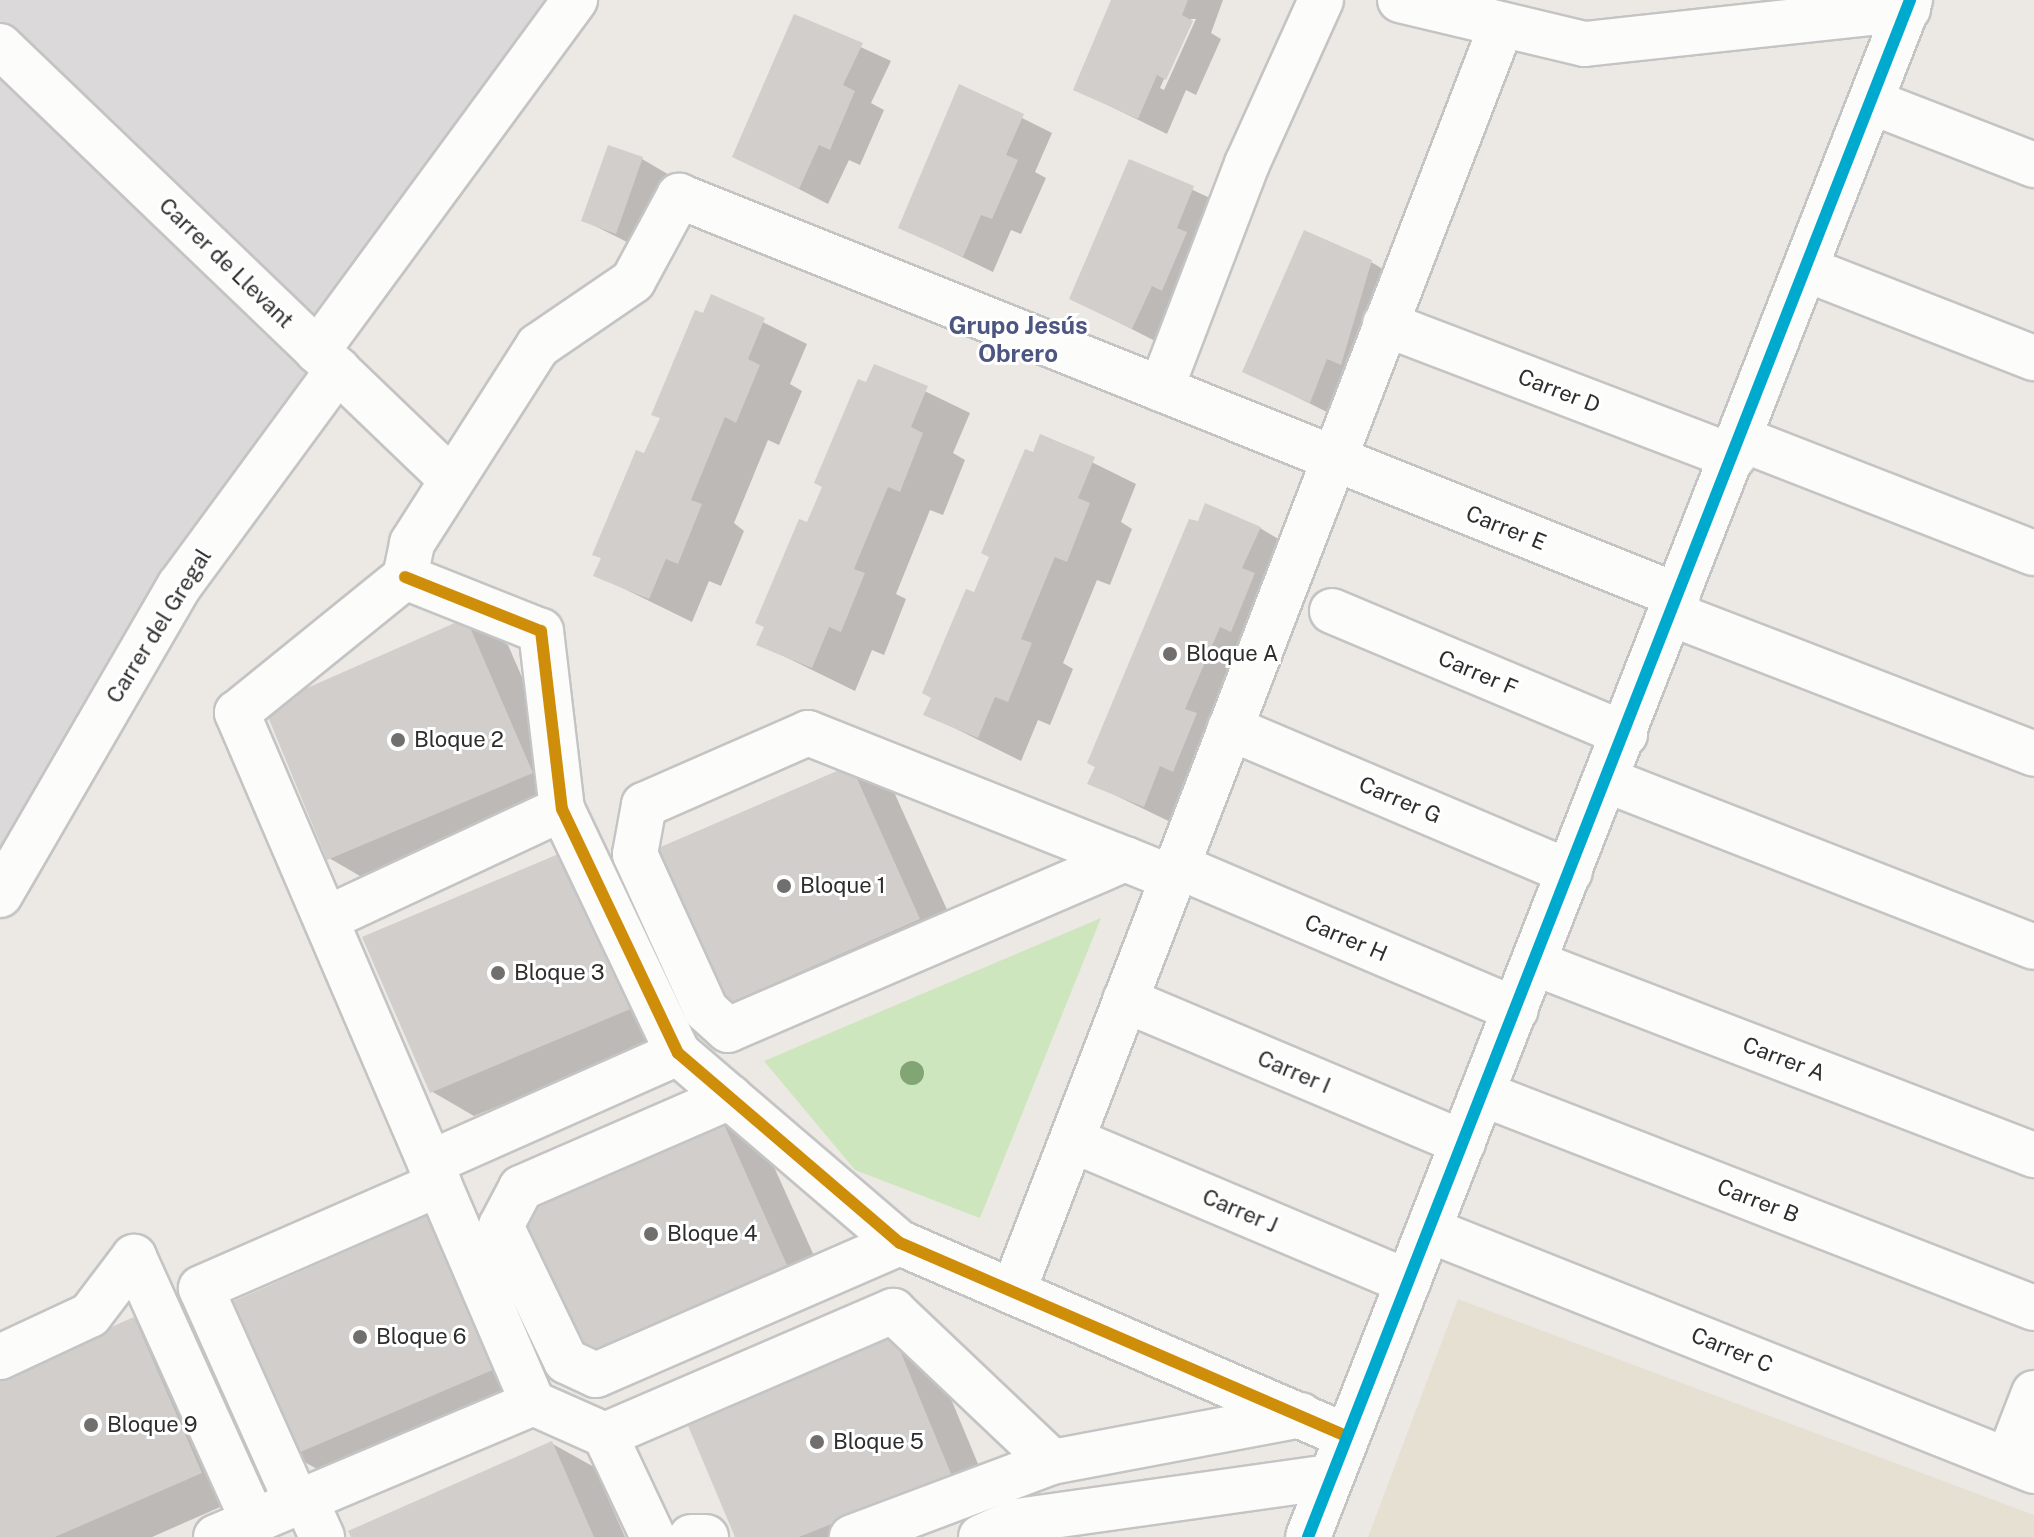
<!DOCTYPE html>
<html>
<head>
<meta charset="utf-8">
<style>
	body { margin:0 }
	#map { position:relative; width:2034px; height:1537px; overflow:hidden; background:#ece8e4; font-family:"Public Sans",sans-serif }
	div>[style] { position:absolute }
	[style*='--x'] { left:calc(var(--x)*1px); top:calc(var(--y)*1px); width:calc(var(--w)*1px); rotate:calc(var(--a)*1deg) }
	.industrial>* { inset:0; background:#dcd9db }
	.education>* { inset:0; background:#e6e0d3 }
	.green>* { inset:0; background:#cee6be }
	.shadow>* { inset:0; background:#0003 }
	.building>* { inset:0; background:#d1cecb }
	.roads { filter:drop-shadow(2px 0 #c5c4c5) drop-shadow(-2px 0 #c5c4c5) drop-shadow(0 2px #c5c4c5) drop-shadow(0 -2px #c5c4c5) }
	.minor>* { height:44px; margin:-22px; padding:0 22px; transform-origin:22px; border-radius:22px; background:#fcfcfb }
	.bus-1>* { height:12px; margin:-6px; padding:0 6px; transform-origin:6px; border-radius:6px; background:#cf8e09 }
	.bus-2>* { height:12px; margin:-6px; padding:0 6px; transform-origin:6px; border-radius:6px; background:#00a9ce }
	.trees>* { width:24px; height:24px; margin:-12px; border-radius:50%; background:#82a575 }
	.dots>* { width:22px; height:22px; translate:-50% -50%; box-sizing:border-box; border:4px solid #fff; border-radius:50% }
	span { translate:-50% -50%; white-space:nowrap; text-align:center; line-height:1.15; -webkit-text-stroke:6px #fff; paint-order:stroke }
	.street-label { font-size:22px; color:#2e2e2e }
	.poi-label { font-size:22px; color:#2e2e2e }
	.left { translate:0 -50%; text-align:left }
	.neighbourhood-label { font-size:24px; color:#4d5680; font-weight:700 }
</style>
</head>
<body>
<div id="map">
	<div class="industrial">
		<div style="clip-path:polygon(0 0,571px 0,356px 299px,0 919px)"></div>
	</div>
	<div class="education">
		<div style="clip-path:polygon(1458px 1299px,2034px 1515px,2034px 1537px,1368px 1537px)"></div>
	</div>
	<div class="green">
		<div style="clip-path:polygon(1101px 918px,980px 1218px,855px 1170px,764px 1061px)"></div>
	</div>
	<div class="shadow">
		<div style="clip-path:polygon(evenodd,1113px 0,1223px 0,1211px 33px,1221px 39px,1196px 95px,1186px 90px,1167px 134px,1075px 89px,1113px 0,1191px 19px,1196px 19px,1164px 90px,1160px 88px,1191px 19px)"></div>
		<div style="clip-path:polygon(795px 17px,891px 61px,871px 103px,884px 110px,860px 165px,849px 160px,828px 204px,735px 156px)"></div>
		<div style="clip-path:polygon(960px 87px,1052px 133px,1035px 172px,1046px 178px,1021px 234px,1011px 230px,993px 272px,900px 227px)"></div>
		<div style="clip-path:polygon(642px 159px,695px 190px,669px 263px,583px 220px)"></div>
		<div style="clip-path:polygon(1130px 161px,1223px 204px,1161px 344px,1071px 298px)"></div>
		<div style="clip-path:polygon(1371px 262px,1400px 279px,1339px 418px,1244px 371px)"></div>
		<div style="clip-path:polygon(712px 297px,807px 344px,790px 384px,802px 391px,779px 445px,768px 440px,734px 523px,744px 531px,721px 586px,709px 581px,692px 622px,596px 575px)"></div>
		<div style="clip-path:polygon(875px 367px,970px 413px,953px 453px,965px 460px,943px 515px,930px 510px,896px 594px,906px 599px,884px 655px,872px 650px,855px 691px,759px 644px)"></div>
		<div style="clip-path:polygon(1041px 437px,1136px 484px,1121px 522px,1132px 529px,1110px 585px,1097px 580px,1063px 663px,1073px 669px,1050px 725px,1038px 720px,1021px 761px,926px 714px)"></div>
		<div style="clip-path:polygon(1260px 528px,1302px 553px,1187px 830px,1090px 783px)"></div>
		<div style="clip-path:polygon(466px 620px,508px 645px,574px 797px,372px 883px,329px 858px)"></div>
		<div style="clip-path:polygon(851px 768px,894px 792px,962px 943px,760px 1032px,718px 1008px)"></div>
		<div style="clip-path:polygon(610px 877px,675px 1033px,474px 1116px,431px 1091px)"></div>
		<div style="clip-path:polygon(718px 1113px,761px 1138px,829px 1289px,626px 1378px,584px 1354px)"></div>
		<div style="clip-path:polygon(428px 1217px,470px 1241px,537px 1393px,335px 1479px,292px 1455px)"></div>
		<div style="clip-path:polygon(134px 1319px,176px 1343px,243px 1497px,152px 1537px,0 1537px)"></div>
		<div style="clip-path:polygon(887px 1322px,929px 1346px,993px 1500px,901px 1537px,737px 1537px)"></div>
		<div style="clip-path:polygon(551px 1443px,594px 1467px,625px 1537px,353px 1537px)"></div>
	</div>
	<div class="building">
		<div style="clip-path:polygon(1111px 0,1188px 0,1182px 15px,1193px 21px,1166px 80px,1157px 75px,1138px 119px,1073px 90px)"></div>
		<div style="clip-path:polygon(794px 14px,863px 43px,843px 85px,855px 91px,830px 150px,819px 145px,799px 189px,732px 157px)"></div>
		<div style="clip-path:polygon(959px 84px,1024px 114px,1006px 155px,1018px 160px,992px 219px,981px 215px,963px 257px,898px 228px)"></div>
		<div style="clip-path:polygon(608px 145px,643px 157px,616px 234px,581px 221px)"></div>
		<div style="clip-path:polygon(1129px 159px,1194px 186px,1177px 228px,1187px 232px,1162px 291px,1152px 286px,1132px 329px,1069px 299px)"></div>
		<div style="clip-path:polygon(1304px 230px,1372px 260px,1341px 365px,1327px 359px,1310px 403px,1242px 372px)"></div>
		<div style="clip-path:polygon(711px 294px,765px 318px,748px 359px,760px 365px,736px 423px,725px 417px,691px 500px,702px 504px,678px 564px,666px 559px,649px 599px,593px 576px,601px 558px,592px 555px,636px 450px,644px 453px,660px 418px,651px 415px,695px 310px,703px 313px)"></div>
		<div style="clip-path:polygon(874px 364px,928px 386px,911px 427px,923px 433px,900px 492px,888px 487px,854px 569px,865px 573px,841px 632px,829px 627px,812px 668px,756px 645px,764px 627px,755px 623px,799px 519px,807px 522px,822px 487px,814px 483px,858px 379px,866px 382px)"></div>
		<div style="clip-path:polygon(1040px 434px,1095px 457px,1078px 498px,1090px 503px,1067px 562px,1055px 557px,1021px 639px,1032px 643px,1008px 702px,995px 697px,978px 738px,923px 715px,931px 698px,922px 693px,966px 589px,974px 592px,989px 557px,981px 553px,1025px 449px,1033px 452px)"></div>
		<div style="clip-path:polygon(1205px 503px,1261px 527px,1242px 568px,1255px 573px,1231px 632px,1220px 627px,1185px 709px,1197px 713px,1173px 772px,1160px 766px,1144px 807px,1087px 784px,1095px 767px,1087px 763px,1189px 519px,1198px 521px)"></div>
		<div style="clip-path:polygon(466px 618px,533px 773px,327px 860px,264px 707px)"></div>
		<div style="clip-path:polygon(851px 765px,920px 919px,716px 1009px,649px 852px)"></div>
		<div style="clip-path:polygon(568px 850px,633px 1008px,430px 1093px,362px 937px)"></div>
		<div style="clip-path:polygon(718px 1111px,787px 1265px,582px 1355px,516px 1204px)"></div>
		<div style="clip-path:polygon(428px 1215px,495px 1369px,291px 1456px,225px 1305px)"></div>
		<div style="clip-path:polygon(134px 1317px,202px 1473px,55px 1537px,0 1537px,0 1376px)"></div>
		<div style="clip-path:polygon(887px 1319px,952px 1476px,799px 1537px,735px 1537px,681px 1409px)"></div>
		<div style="clip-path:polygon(552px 1441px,594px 1537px,351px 1537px,348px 1531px)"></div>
	</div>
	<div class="roads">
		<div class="minor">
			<div style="--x:1400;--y:0;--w:190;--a:13.4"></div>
			<div style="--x:1585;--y:44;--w:325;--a:-6.2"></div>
			<div style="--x:0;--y:46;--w:625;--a:43.83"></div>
			<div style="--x:1874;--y:103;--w:172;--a:21.2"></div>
			<div style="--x:1808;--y:270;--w:243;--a:21.3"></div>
			<div style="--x:1385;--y:324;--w:373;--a:20.9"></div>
			<div style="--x:317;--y:351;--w:436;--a:-53.7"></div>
			<div style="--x:1161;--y:389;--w:241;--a:-69.1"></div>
			<div style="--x:1247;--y:164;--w:180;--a:-65.7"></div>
			<div style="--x:1741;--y:439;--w:314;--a:21.3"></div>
			<div style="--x:405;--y:577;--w:146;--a:21.7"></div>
			<div style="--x:541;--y:631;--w:179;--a:83.3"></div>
			<div style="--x:562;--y:809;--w:270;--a:64.6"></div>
			<div style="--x:678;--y:1053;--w:292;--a:40.6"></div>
			<div style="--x:900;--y:1243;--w:487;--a:23.4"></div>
			<div style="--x:1332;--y:611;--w:318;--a:22.8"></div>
			<div style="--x:1672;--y:614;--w:388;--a:21.1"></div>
			<div style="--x:1230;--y:728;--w:369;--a:23"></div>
			<div style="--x:1606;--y:780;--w:459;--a:21.3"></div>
			<div style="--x:1125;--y:859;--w:432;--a:156.7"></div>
			<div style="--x:728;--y:1030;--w:30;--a:-138"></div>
			<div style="--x:706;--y:1010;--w:171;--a:-114.5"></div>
			<div style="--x:635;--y:854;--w:50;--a:-79.6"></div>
			<div style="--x:644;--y:805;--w:179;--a:-23.7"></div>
			<div style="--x:808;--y:733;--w:341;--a:21.7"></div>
			<div style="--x:1125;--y:859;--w:51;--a:22"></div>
			<div style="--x:1177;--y:866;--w:368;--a:23"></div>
			<div style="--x:0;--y:895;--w:358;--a:-59.9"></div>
			<div style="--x:180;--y:585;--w:267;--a:-53.7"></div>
			<div style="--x:328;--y:918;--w:258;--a:-25"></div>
			<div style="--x:1534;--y:963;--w:536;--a:21.01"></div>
			<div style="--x:1125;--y:1000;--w:367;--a:22.9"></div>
			<div style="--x:678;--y:1053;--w:271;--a:156.1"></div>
			<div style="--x:430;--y:1163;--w:490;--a:-113.2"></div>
			<div style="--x:237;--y:713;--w:216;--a:-39"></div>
			<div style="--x:405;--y:577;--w:35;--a:-78"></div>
			<div style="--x:412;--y:543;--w:234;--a:-57.4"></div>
			<div style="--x:538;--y:346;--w:115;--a:-34.4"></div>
			<div style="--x:633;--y:281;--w:97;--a:-61.6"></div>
			<div style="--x:679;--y:196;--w:1076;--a:21.82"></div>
			<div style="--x:1483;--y:1094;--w:591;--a:21.23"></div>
			<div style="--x:730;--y:1097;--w:228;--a:156.5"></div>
			<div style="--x:521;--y:1188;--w:43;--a:117.8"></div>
			<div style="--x:501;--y:1226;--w:150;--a:64.3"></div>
			<div style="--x:566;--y:1361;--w:33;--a:25"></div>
			<div style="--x:596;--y:1375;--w:331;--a:-23.5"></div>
			<div style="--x:1072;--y:1140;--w:365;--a:22.9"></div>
			<div style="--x:430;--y:1163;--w:261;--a:66.8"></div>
			<div style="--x:533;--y:1403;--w:79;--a:24"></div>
			<div style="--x:605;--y:1435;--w:113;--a:64.8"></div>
			<div style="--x:1429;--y:1230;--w:651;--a:21.72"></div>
			<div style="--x:1013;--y:1292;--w:1354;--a:-68.91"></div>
			<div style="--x:0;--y:1357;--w:99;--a:-25"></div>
			<div style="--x:90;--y:1315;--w:73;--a:-52.8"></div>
			<div style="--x:134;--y:1257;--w:290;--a:65.7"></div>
			<div style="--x:605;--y:1435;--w:314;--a:-23.3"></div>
			<div style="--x:893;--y:1311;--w:219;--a:43.5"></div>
			<div style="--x:1052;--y:1462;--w:214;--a:159.4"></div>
			<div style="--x:2008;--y:1460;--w:72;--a:-68.8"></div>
			<div style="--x:1052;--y:1462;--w:253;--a:-10.7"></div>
			<div style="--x:305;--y:1499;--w:42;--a:65.9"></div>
			<div style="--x:297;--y:1503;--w:235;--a:-114.1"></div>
			<div style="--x:201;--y:1288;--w:260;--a:-23.6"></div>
			<div style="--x:216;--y:1537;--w:344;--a:-22.9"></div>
			<div style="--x:691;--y:1537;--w:15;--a:0"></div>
			<div style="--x:981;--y:1537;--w:39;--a:-24"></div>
			<div style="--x:1017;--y:1521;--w:317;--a:-8"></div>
			<div style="--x:1308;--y:1537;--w:1651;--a:-68.61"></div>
		</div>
	</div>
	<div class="bus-1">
		<div style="--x:405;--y:577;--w:146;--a:21.7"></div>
		<div style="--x:541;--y:631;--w:179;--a:83.3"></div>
		<div style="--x:562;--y:809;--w:270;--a:64.6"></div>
		<div style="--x:678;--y:1053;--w:292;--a:40.6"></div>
		<div style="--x:900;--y:1243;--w:487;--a:23.4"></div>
	</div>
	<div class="bus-2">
		<div style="--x:1308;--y:1537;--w:1651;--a:-68.61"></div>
	</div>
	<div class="trees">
		<div style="left:912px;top:1073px"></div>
	</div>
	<div class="dots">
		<div style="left:1170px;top:654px;background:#706f6e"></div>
		<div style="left:398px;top:740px;background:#706f6e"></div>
		<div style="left:784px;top:886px;background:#706f6e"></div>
		<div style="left:498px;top:973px;background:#706f6e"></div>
		<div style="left:651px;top:1234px;background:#706f6e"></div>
		<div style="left:360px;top:1337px;background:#706f6e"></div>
		<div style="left:91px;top:1425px;background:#706f6e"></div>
		<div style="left:817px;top:1442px;background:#706f6e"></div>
	</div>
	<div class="street-label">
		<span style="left:226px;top:263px;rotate:44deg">Carrer de Llevant</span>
		<span style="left:1559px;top:391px;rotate:21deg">Carrer D</span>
		<span style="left:1506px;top:528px;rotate:22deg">Carrer E</span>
		<span style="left:159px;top:626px;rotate:-58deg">Carrer del Gregal</span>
		<span style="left:1478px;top:673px;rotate:23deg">Carrer F</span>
		<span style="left:1400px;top:800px;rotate:23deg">Carrer G</span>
		<span style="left:1346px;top:938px;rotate:23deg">Carrer H</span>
		<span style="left:1784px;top:1059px;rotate:21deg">Carrer A</span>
		<span style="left:1294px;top:1072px;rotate:23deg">Carrer I</span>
		<span style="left:1758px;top:1201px;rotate:21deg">Carrer B</span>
		<span style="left:1240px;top:1211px;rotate:23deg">Carrer J</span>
		<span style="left:1732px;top:1350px;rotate:22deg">Carrer C</span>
	</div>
	<div class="poi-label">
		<span class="left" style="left:1186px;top:654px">Bloque A</span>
		<span class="left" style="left:414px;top:740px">Bloque 2</span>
		<span class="left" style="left:800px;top:886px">Bloque 1</span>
		<span class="left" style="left:514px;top:973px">Bloque 3</span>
		<span class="left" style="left:667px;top:1234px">Bloque 4</span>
		<span class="left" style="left:376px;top:1337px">Bloque 6</span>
		<span class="left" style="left:107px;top:1425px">Bloque 9</span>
		<span class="left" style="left:833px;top:1442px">Bloque 5</span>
	</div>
	<div class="neighbourhood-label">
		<span style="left:1018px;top:340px">Grupo Jesús<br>Obrero</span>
	</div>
</div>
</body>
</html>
